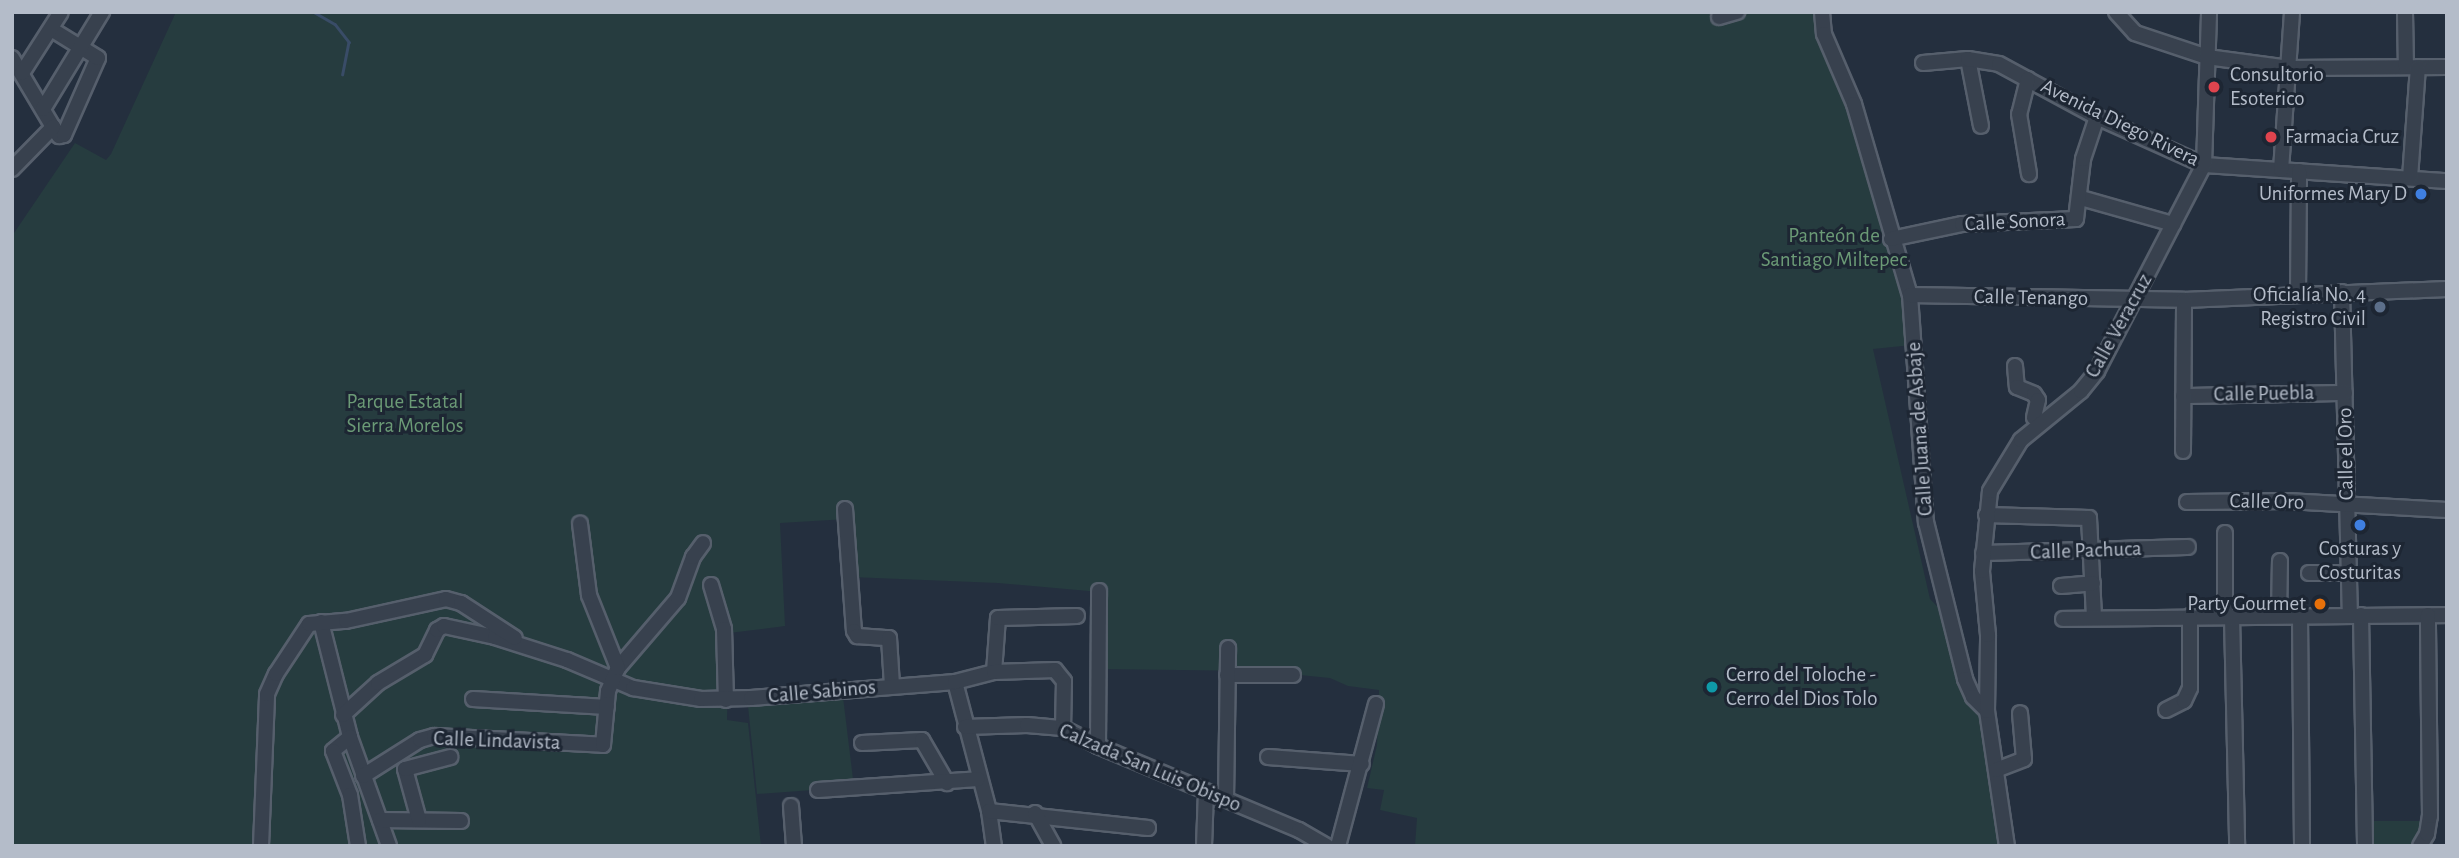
<!DOCTYPE html>
<html>
<head>
<meta charset="utf-8">
<style>
	body { margin:0 }
	#map { position:relative; width:2459px; height:858px; overflow:hidden; background:#242f3e; font-family:"Alegreya Sans",sans-serif }
	div>[style] { position:absolute }
	[style*='--x'] { left:calc(var(--x)*1px); top:calc(var(--y)*1px); width:calc(var(--w)*1px); rotate:calc(var(--a)*1deg) }
	.green>* { inset:0; background:#263c3f }
	.stream>* { height:2.5px; margin:-1.25px; padding:0 1.25px; transform-origin:1.25px; border-radius:1.25px; background:#394c67 }
	.roads { filter:drop-shadow(2px 0 #565f6c) drop-shadow(-2px 0 #565f6c) drop-shadow(0 2px #565f6c) drop-shadow(0 -2px #565f6c) }
	.minor>* { height:14px; margin:-7px; padding:0 7px; transform-origin:7px; border-radius:7px; background:#38414e }
	.dots>* { width:19px; height:19px; translate:-50% -50%; box-sizing:border-box; border:4px solid #1d2633; border-radius:50% }
	span { translate:-50% -50%; white-space:nowrap; text-align:center; line-height:1.15; -webkit-text-stroke:6px #1d2633; paint-order:stroke }
	.poi-label { font-size:21px; color:#b4bcc9 }
	.left { translate:0 -50%; text-align:left }
	.right { translate:-100% -50%; text-align:right }
	.street-label { font-size:21px; color:#b4bcc9 }
	.park-label { font-size:21px; color:#6b9a76 }
	.frame { position:absolute; inset:0; border:14px solid #b4bcc9; pointer-events:none }
</style>
</head>
<body>
<div id="map">
	<div class="green">
		<div style="clip-path:polygon(176px 12px,1830px 12px,1836px 85px,1851px 95px,1899px 270px,1912px 345px,1873px 349px,1930px 599px,1963px 633px,1996px 769px,2010px 846px,1415px 846px,1417px 818px,1380px 810px,1384px 790px,1367px 788px,1377px 745px,1379px 690px,1348px 686px,1330px 678px,1259px 671px,1098px 669px,1100px 592px,998px 583px,851px 577px,847px 519px,780px 523px,785px 626px,729px 633px,727px 720px,748px 723px,761px 846px,12px 846px,12px 236px,75px 143px,106px 160px,111px 154px)"></div>
		<div style="clip-path:polygon(843px 697px,854px 787px,757px 794px,748px 706px)"></div>
		<div style="clip-path:polygon(2368px 821px,2420px 821px,2424px 829px,2410px 846px,2369px 846px)"></div>
	</div>
	<div class="stream">
		<div style="--x:314;--y:12;--w:24;--a:30"></div>
		<div style="--x:335;--y:24;--w:23;--a:52"></div>
		<div style="--x:349;--y:42;--w:33;--a:101"></div>
	</div>
	<div class="roads">
		<div class="minor">
			<div style="--x:1822;--y:12;--w:22;--a:85"></div>
			<div style="--x:1824;--y:34;--w:76;--a:66.8"></div>
			<div style="--x:1854;--y:104;--w:199;--a:73.7"></div>
			<div style="--x:1910;--y:295;--w:228;--a:86"></div>
			<div style="--x:1926;--y:522;--w:162;--a:76"></div>
			<div style="--x:1965;--y:679;--w:20;--a:66"></div>
			<div style="--x:1973;--y:697;--w:20;--a:45"></div>
			<div style="--x:1987;--y:711;--w:136;--a:81.6"></div>
			<div style="--x:2116;--y:12;--w:28;--a:48"></div>
			<div style="--x:2135;--y:33;--w:76;--a:18.4"></div>
			<div style="--x:2207;--y:57;--w:83;--a:7.6"></div>
			<div style="--x:2289;--y:68;--w:158;--a:-0.4"></div>
			<div style="--x:2405;--y:12;--w:55;--a:89"></div>
			<div style="--x:1719;--y:17;--w:19;--a:-16"></div>
			<div style="--x:12;--y:58;--w:80;--a:59.3"></div>
			<div style="--x:53;--y:127;--w:11;--a:56"></div>
			<div style="--x:59;--y:136;--w:5;--a:-11"></div>
			<div style="--x:64;--y:135;--w:84;--a:-66.2"></div>
			<div style="--x:98;--y:58;--w:55;--a:-148.3"></div>
			<div style="--x:1968;--y:59;--w:68;--a:79"></div>
			<div style="--x:1923;--y:63;--w:45;--a:-5.1"></div>
			<div style="--x:1968;--y:59;--w:31;--a:9"></div>
			<div style="--x:1999;--y:64;--w:111;--a:28.4"></div>
			<div style="--x:2097;--y:117;--w:117;--a:24.2"></div>
			<div style="--x:2204;--y:165;--w:244;--a:3.8"></div>
			<div style="--x:22;--y:73;--w:72;--a:-57.4"></div>
			<div style="--x:2028;--y:79;--w:36;--a:104"></div>
			<div style="--x:2019;--y:114;--w:61;--a:80.5"></div>
			<div style="--x:43;--y:109;--w:114;--a:-58.7"></div>
			<div style="--x:12;--y:169;--w:59;--a:-45.7"></div>
			<div style="--x:2281;--y:170;--w:158;--a:-86"></div>
			<div style="--x:2410;--y:178;--w:111;--a:-85.9"></div>
			<div style="--x:2081;--y:198;--w:96;--a:15.8"></div>
			<div style="--x:1891;--y:239;--w:73;--a:-11.9"></div>
			<div style="--x:1962;--y:224;--w:114;--a:-2.5"></div>
			<div style="--x:2076;--y:219;--w:60;--a:-83.3"></div>
			<div style="--x:2083;--y:159;--w:44;--a:-71.6"></div>
			<div style="--x:2342;--y:292;--w:323;--a:88.6"></div>
			<div style="--x:2298;--y:293;--w:122;--a:-89.5"></div>
			<div style="--x:1910;--y:295;--w:274;--a:1"></div>
			<div style="--x:2184;--y:300;--w:263;--a:-2.4"></div>
			<div style="--x:2015;--y:366;--w:21;--a:85"></div>
			<div style="--x:2017;--y:387;--w:18;--a:22"></div>
			<div style="--x:2034;--y:394;--w:7;--a:56"></div>
			<div style="--x:2038;--y:400;--w:18;--a:103"></div>
			<div style="--x:2183;--y:396;--w:162;--a:-1.1"></div>
			<div style="--x:2183;--y:451;--w:151;--a:-89.6"></div>
			<div style="--x:2187;--y:502;--w:100;--a:-0.6"></div>
			<div style="--x:2287;--y:501;--w:160;--a:3.2"></div>
			<div style="--x:845;--y:509;--w:122;--a:85.8"></div>
			<div style="--x:854;--y:631;--w:6;--a:59"></div>
			<div style="--x:857;--y:636;--w:32;--a:4"></div>
			<div style="--x:889;--y:638;--w:48;--a:86.4"></div>
			<div style="--x:1986;--y:515;--w:103;--a:1.7"></div>
			<div style="--x:2089;--y:518;--w:100;--a:87.1"></div>
			<div style="--x:1983;--y:553;--w:205;--a:-1.7"></div>
			<div style="--x:2309;--y:573;--w:40;--a:0"></div>
			<div style="--x:711;--y:585;--w:46;--a:73.5"></div>
			<div style="--x:724;--y:629;--w:71;--a:88.4"></div>
			<div style="--x:2061;--y:586;--w:32;--a:-5"></div>
			<div style="--x:2361;--y:615;--w:231;--a:89"></div>
			<div style="--x:2279;--y:616;--w:55;--a:-89"></div>
			<div style="--x:2300;--y:616;--w:230;--a:89.5"></div>
			<div style="--x:2225;--y:617;--w:84;--a:-90"></div>
			<div style="--x:2232;--y:617;--w:229;--a:88.7"></div>
			<div style="--x:2063;--y:619;--w:384;--a:-0.6"></div>
			<div style="--x:321;--y:622;--w:119;--a:75.8"></div>
			<div style="--x:350;--y:737;--w:116;--a:70.3"></div>
			<div style="--x:618;--y:668;--w:92;--a:-49.4"></div>
			<div style="--x:678;--y:598;--w:44;--a:-69.9"></div>
			<div style="--x:693;--y:557;--w:17;--a:-54"></div>
			<div style="--x:994;--y:672;--w:54;--a:-85.8"></div>
			<div style="--x:998;--y:618;--w:79;--a:-1.5"></div>
			<div style="--x:1227;--y:675;--w:66;--a:0"></div>
			<div style="--x:955;--y:682;--w:133;--a:75.2"></div>
			<div style="--x:989;--y:811;--w:35;--a:82"></div>
			<div style="--x:473;--y:699;--w:134;--a:3.4"></div>
			<div style="--x:2166;--y:710;--w:20;--a:-27"></div>
			<div style="--x:2184;--y:701;--w:14;--a:-65"></div>
			<div style="--x:2190;--y:688;--w:72;--a:-90"></div>
			<div style="--x:1987;--y:711;--w:76;--a:-89.2"></div>
			<div style="--x:1988;--y:635;--w:64;--a:-95.4"></div>
			<div style="--x:1982;--y:571;--w:80;--a:-84.3"></div>
			<div style="--x:1990;--y:491;--w:60;--a:-58.7"></div>
			<div style="--x:2021;--y:440;--w:77;--a:-39.2"></div>
			<div style="--x:2081;--y:391;--w:26;--a:-51"></div>
			<div style="--x:2097;--y:371;--w:232;--a:-62.6"></div>
			<div style="--x:2204;--y:165;--w:153;--a:-88.1"></div>
			<div style="--x:343;--y:715;--w:47;--a:-42.4"></div>
			<div style="--x:378;--y:683;--w:55;--a:-30.8"></div>
			<div style="--x:425;--y:655;--w:28;--a:-64"></div>
			<div style="--x:437;--y:630;--w:8;--a:-30"></div>
			<div style="--x:444;--y:626;--w:52;--a:12.2"></div>
			<div style="--x:495;--y:637;--w:76;--a:17.7"></div>
			<div style="--x:567;--y:660;--w:72;--a:23"></div>
			<div style="--x:633;--y:688;--w:69;--a:9.2"></div>
			<div style="--x:701;--y:699;--w:50;--a:-1.1"></div>
			<div style="--x:751;--y:698;--w:205;--a:-4.5"></div>
			<div style="--x:955;--y:682;--w:40;--a:-14.4"></div>
			<div style="--x:994;--y:672;--w:61;--a:-1.9"></div>
			<div style="--x:1055;--y:670;--w:14;--a:51"></div>
			<div style="--x:1064;--y:681;--w:47;--a:91.2"></div>
			<div style="--x:965;--y:727;--w:62;--a:-1.8"></div>
			<div style="--x:1027;--y:725;--w:36;--a:5"></div>
			<div style="--x:1063;--y:728;--w:39;--a:27"></div>
			<div style="--x:1098;--y:746;--w:218;--a:22.7"></div>
			<div style="--x:1299;--y:830;--w:32;--a:30"></div>
			<div style="--x:350;--y:737;--w:22;--a:141"></div>
			<div style="--x:333;--y:751;--w:47;--a:68.9"></div>
			<div style="--x:350;--y:795;--w:52;--a:81.1"></div>
			<div style="--x:862;--y:743;--w:60;--a:-2.9"></div>
			<div style="--x:922;--y:740;--w:50;--a:59.8"></div>
			<div style="--x:1098;--y:746;--w:155;--a:-89.6"></div>
			<div style="--x:1268;--y:757;--w:94;--a:4.3"></div>
			<div style="--x:1996;--y:770;--w:30;--a:-21"></div>
			<div style="--x:2024;--y:759;--w:46;--a:-95"></div>
			<div style="--x:363;--y:776;--w:67;--a:-32.3"></div>
			<div style="--x:420;--y:740;--w:15;--a:-16"></div>
			<div style="--x:434;--y:736;--w:169;--a:3"></div>
			<div style="--x:603;--y:745;--w:54;--a:-84.7"></div>
			<div style="--x:608;--y:691;--w:25;--a:-67"></div>
			<div style="--x:618;--y:668;--w:79;--a:-111.7"></div>
			<div style="--x:589;--y:595;--w:72;--a:-97.2"></div>
			<div style="--x:818;--y:790;--w:160;--a:-3.9"></div>
			<div style="--x:1226;--y:800;--w:152;--a:-89.2"></div>
			<div style="--x:791;--y:806;--w:40;--a:85.7"></div>
			<div style="--x:989;--y:811;--w:160;--a:6.1"></div>
			<div style="--x:1035;--y:813;--w:38;--a:61"></div>
			<div style="--x:380;--y:820;--w:81;--a:0.7"></div>
			<div style="--x:419;--y:820;--w:53;--a:-105.4"></div>
			<div style="--x:405;--y:769;--w:47;--a:-14.9"></div>
			<div style="--x:261;--y:846;--w:152;--a:-87.7"></div>
			<div style="--x:267;--y:694;--w:22;--a:-66"></div>
			<div style="--x:276;--y:674;--w:60;--a:-56.6"></div>
			<div style="--x:309;--y:624;--w:37;--a:-5"></div>
			<div style="--x:346;--y:621;--w:102;--a:-12.4"></div>
			<div style="--x:446;--y:599;--w:16;--a:15"></div>
			<div style="--x:461;--y:603;--w:64;--a:32.9"></div>
			<div style="--x:1204;--y:846;--w:54;--a:-87.9"></div>
			<div style="--x:1338;--y:846;--w:147;--a:-75"></div>
			<div style="--x:2420;--y:846;--w:14;--a:-60"></div>
			<div style="--x:2427;--y:834;--w:18;--a:-81"></div>
			<div style="--x:2430;--y:816;--w:201;--a:-90.6"></div>
		</div>
	</div>
	<div class="dots">
		<div style="left:2214px;top:87px;background:#e0444e"></div>
		<div style="left:2271px;top:137px;background:#e0444e"></div>
		<div style="left:2421px;top:194px;background:#3f7fe0"></div>
		<div style="left:2380px;top:307px;background:#5c6f8a"></div>
		<div style="left:2360px;top:525px;background:#3f7fe0"></div>
		<div style="left:2320px;top:604px;background:#e8710a"></div>
		<div style="left:1712px;top:687px;background:#0f9aa8"></div>
	</div>
	<div class="poi-label">
		<span class="left" style="left:2230px;top:87px">Consultorio<br>Esoterico</span>
		<span class="left" style="left:2285px;top:137px">Farmacia Cruz</span>
		<span class="right" style="left:2407px;top:194px">Uniformes Mary D</span>
		<span class="right" style="left:2366px;top:307px">Oficialía No. 4<br>Registro Civil</span>
		<span style="left:2360px;top:561px">Costuras y<br>Costuritas</span>
		<span class="right" style="left:2306px;top:604px">Party Gourmet</span>
		<span class="left" style="left:1726px;top:687px">Cerro del Toloche -<br>Cerro del Dios Tolo</span>
	</div>
	<div class="street-label">
		<span style="left:2120px;top:123px;rotate:26deg">Avenida Diego Rivera</span>
		<span style="left:2015px;top:222px;rotate:-3deg">Calle Sonora</span>
		<span style="left:2031px;top:298px;rotate:1deg">Calle Tenango</span>
		<span style="left:2119px;top:326px;rotate:-61deg">Calle Veracruz</span>
		<span style="left:2264px;top:394px;rotate:-1deg">Calle Puebla</span>
		<span style="left:1920px;top:429px;rotate:-94deg">Calle Juana de Asbaje</span>
		<span style="left:2346px;top:454px;rotate:-91deg">Calle el Oro</span>
		<span style="left:2267px;top:502px;rotate:1deg">Calle Oro</span>
		<span style="left:2086px;top:551px;rotate:-2deg">Calle Pachuca</span>
		<span style="left:822px;top:692px;rotate:-5deg">Calle Sabinos</span>
		<span style="left:497px;top:741px;rotate:2deg">Calle Lindavista</span>
		<span style="left:1150px;top:768px;rotate:23deg">Calzada San Luis Obispo</span>
	</div>
	<div class="park-label">
		<span style="left:1834px;top:248px">Panteón de<br>Santiago Miltepec</span>
		<span style="left:405px;top:414px">Parque Estatal<br>Sierra Morelos</span>
	</div>
	<div class="frame"></div>
</div>
</body>
</html>
